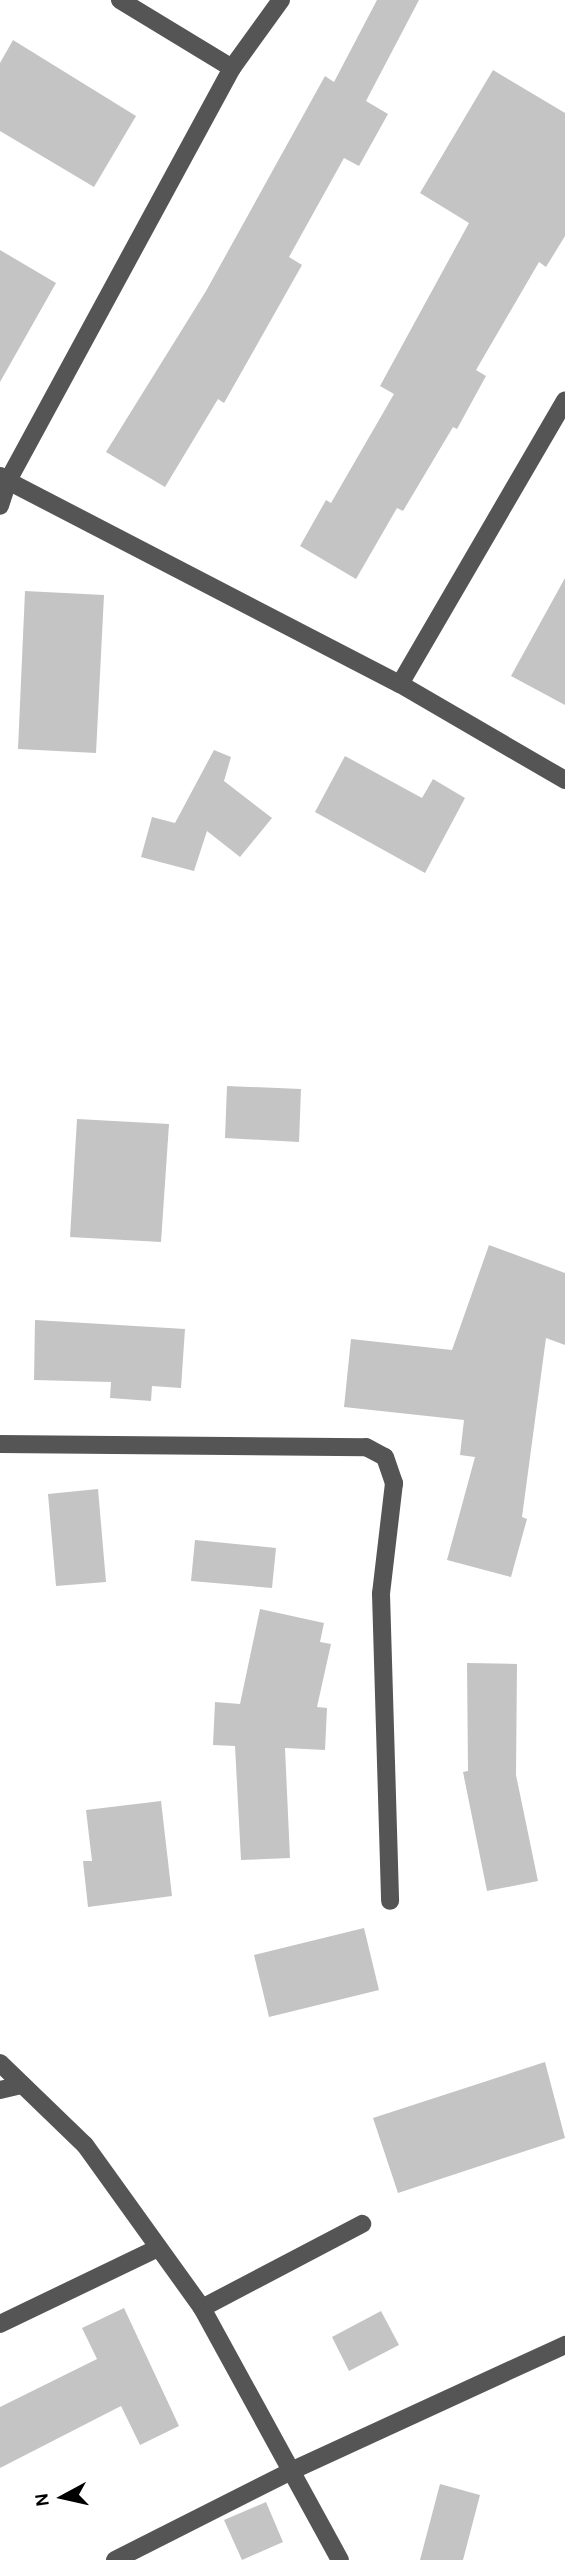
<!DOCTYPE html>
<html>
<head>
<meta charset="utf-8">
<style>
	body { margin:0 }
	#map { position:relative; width:565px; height:2560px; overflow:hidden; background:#fff; font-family:Karla,sans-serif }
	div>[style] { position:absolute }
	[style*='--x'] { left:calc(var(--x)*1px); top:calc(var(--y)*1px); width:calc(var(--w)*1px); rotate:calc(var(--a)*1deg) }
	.building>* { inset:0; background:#c4c4c4 }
	.minor>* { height:18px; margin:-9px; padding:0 9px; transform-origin:9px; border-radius:9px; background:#555 }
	span { translate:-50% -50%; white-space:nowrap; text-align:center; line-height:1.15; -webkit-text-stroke:5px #fff; paint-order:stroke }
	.north { position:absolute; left:28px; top:2462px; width:70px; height:70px; -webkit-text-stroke:5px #fff; paint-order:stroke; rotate:262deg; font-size:19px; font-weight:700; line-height:28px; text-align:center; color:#000 }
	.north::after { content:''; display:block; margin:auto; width:24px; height:32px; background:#000; clip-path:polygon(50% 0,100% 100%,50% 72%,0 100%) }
</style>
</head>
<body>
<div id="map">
	<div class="building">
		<div style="clip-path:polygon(377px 0,419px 0,366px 101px,388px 114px,359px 166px,344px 158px,289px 257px,302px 265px,224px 403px,218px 399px,165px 487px,106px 452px,206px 291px,325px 76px,334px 82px)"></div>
		<div style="clip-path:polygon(13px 40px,136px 116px,94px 187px,0 131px,0 63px)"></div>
		<div style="clip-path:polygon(493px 70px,565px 113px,565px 236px,546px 267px,539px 262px,476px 370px,486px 376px,457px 429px,453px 427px,403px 511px,397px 508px,356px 579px,300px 546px,326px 500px,331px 503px,394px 394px,380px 386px,469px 223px,420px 193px)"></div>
		<div style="clip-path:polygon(0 250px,56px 283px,0 382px)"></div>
		<div style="clip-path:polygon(565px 578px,565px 705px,511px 676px)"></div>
		<div style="clip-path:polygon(25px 591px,104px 595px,96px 753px,18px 749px)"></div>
		<div style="clip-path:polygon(214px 750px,231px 757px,224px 781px,272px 818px,240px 857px,207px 831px,194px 871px,141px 857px,152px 817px,175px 823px)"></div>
		<div style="clip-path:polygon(345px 756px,422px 798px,433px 779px,465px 798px,425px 873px,315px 812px)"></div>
		<div style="clip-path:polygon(227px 1086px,301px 1089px,299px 1142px,225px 1138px)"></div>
		<div style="clip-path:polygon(77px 1119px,169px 1124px,161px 1242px,70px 1237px)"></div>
		<div style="clip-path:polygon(489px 1245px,565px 1273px,565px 1345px,546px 1338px,522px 1517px,527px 1519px,511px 1577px,447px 1560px,475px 1457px,460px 1455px,464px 1420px,344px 1407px,351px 1339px,452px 1350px)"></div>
		<div style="clip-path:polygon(35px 1320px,185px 1329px,181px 1388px,152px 1386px,151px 1401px,110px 1398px,111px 1382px,34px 1380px)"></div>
		<div style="clip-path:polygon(98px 1489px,106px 1582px,56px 1586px,48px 1494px)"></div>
		<div style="clip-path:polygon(195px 1540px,276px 1548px,272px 1588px,191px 1581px)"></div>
		<div style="clip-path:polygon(260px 1609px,324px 1623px,320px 1642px,331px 1644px,317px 1707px,327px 1708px,325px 1750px,285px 1748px,290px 1858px,241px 1860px,235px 1746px,213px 1745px,215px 1702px,240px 1704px)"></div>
		<div style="clip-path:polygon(467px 1663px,517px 1664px,516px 1775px,538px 1881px,487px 1891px,463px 1772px,468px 1771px)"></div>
		<div style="clip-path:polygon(161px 1801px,172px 1896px,88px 1907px,83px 1861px,92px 1861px,86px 1810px)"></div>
		<div style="clip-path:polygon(364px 1928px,379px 1990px,269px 2017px,254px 1955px)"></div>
		<div style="clip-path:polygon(545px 2062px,565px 2138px,398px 2193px,373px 2118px)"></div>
		<div style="clip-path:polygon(124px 2308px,179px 2426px,140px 2445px,121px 2406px,0 2468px,0 2407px,97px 2359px,82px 2328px)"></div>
		<div style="clip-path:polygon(381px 2311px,399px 2345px,349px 2371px,332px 2337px)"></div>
		<div style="clip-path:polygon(440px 2484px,480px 2495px,463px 2560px,420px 2560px)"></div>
		<div style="clip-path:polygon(266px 2502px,283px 2542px,242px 2560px,224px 2520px)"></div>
	</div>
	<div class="minor">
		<div style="--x:120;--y:0;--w:131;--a:31.3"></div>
		<div style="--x:281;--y:0;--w:84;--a:125.8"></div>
		<div style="--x:232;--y:68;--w:470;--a:118.5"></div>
		<div style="--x:8;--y:481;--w:441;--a:27.4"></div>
		<div style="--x:400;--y:684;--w:191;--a:30.2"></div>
		<div style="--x:0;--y:476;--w:9;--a:32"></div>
		<div style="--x:8;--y:481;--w:26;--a:108"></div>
		<div style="--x:400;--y:684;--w:328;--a:-59.8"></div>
		<div style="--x:0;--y:1444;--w:366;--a:0.5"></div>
		<div style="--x:366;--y:1447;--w:21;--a:28"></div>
		<div style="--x:385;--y:1457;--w:28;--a:71"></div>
		<div style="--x:394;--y:1483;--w:112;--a:96.7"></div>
		<div style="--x:381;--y:1594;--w:307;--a:88.3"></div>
		<div style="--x:0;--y:2063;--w:118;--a:44"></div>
		<div style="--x:85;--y:2145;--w:201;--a:54.3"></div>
		<div style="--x:202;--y:2308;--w:287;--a:61.3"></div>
		<div style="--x:0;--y:2090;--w:23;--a:-13"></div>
		<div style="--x:202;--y:2308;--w:181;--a:-27.7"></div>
		<div style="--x:0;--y:2324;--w:175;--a:-25.7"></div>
		<div style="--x:115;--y:2560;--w:197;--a:-26.8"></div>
		<div style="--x:291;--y:2471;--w:302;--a:-24.7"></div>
	</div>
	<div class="north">N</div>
</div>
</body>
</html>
